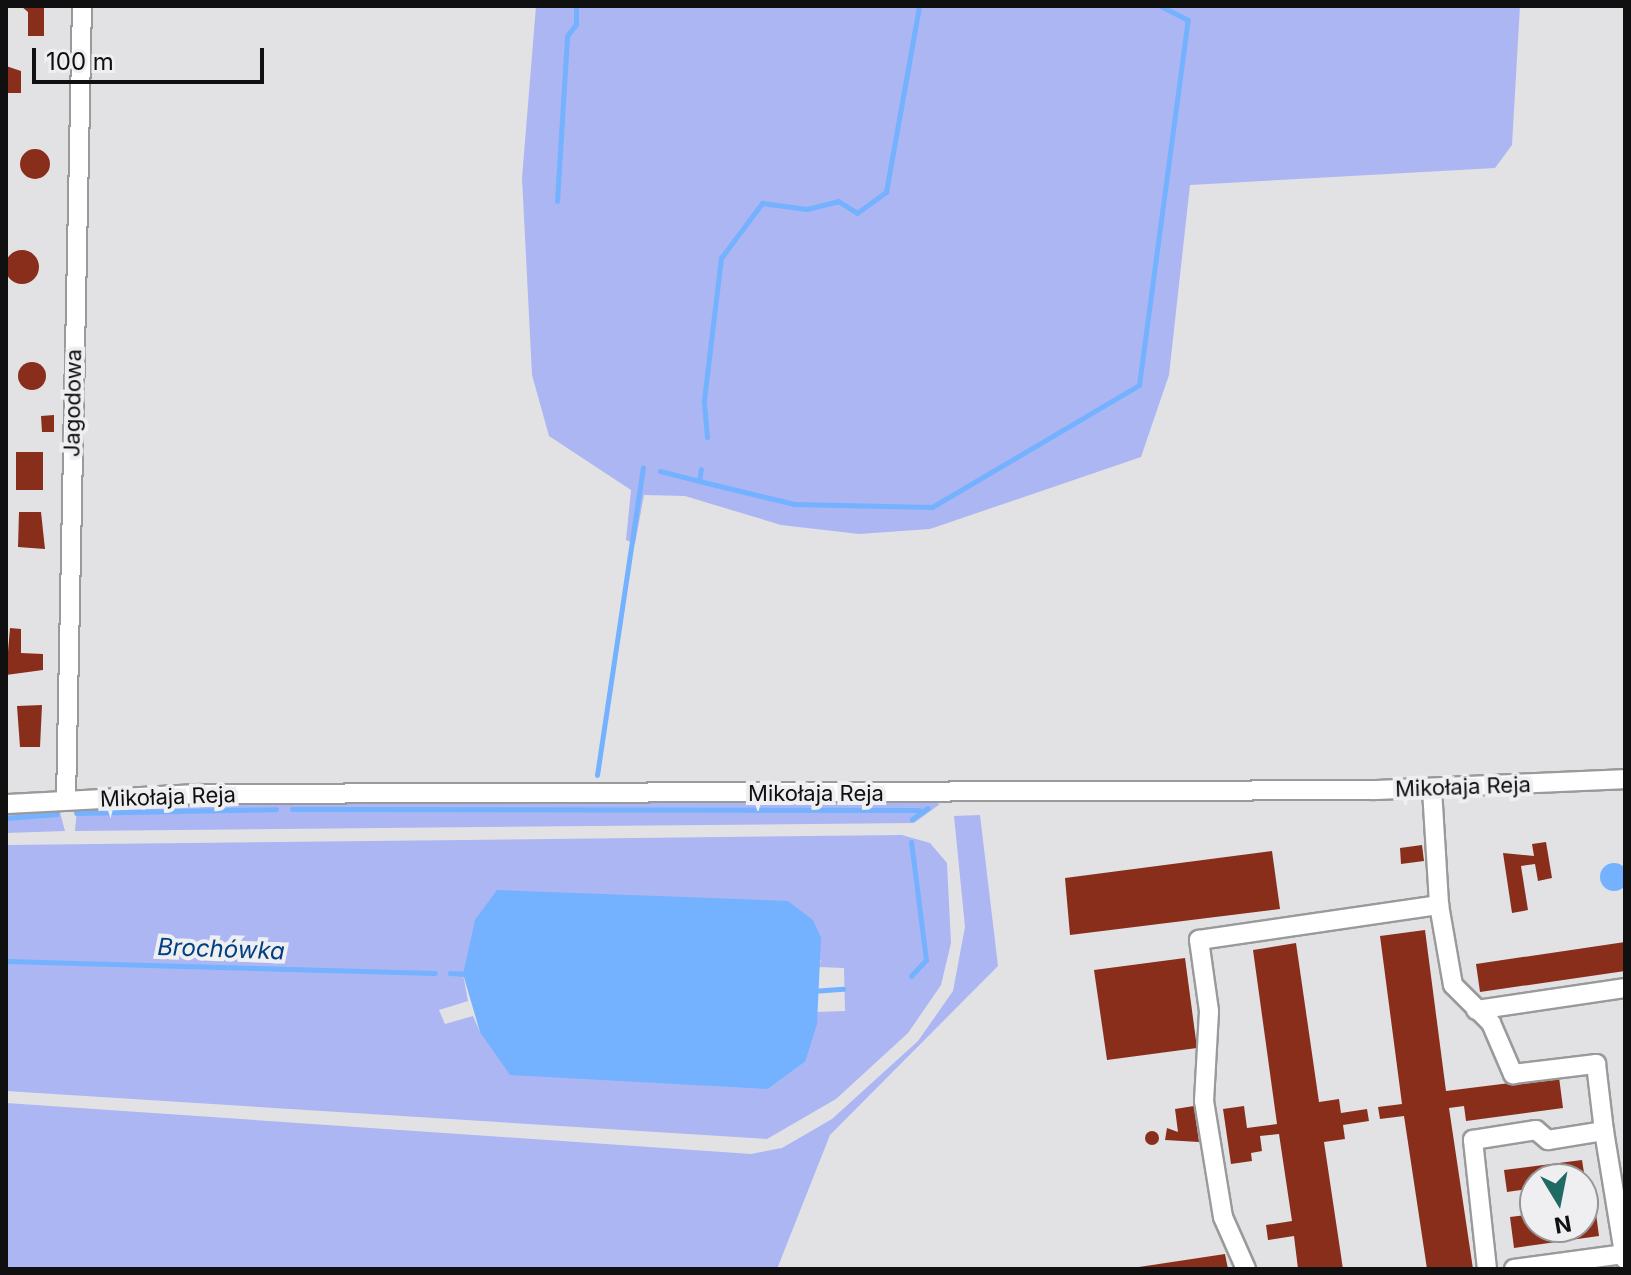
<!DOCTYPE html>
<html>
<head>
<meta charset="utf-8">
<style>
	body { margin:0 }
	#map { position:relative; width:1631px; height:1275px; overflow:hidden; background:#e2e2e5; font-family:Inter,sans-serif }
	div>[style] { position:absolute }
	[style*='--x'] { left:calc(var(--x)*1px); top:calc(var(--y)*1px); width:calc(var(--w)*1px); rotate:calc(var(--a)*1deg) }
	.green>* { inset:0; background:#acb6f3 }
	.water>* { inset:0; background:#74b1fe }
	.round { border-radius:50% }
	.stream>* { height:5px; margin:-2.5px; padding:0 2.5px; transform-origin:2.5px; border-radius:2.5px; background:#74b1fe }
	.building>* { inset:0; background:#892e1a }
	.roads { filter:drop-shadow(2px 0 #999a9c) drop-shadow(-2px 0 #999a9c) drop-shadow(0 2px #999a9c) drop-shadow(0 -2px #999a9c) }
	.minor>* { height:18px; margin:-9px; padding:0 9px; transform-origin:9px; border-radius:9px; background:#fff }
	span { translate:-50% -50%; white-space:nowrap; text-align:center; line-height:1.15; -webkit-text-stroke:8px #efeff2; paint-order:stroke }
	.street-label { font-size:22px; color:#101011 }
	.water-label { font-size:24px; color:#004083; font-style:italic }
	.frame { position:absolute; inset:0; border:8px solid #101011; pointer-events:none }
	.north { position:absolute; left:1519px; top:1163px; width:80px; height:80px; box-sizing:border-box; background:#efeff2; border:2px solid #969698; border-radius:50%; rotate:170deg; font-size:22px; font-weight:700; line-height:32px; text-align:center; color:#101011 }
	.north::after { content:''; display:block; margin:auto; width:28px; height:36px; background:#1f6a63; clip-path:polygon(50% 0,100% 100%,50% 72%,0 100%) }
	.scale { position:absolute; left:32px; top:48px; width:232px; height:36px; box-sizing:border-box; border:4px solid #101011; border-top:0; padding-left:10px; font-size:24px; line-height:28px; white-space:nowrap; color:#101011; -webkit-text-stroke:6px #efeff2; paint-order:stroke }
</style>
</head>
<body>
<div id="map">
	<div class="green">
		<div style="clip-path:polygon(536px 6px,1520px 6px,1512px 145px,1495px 168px,1190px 185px,1169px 375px,1141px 457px,930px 529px,859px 534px,781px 525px,685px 496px,644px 495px,635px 544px,626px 540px,631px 490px,549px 436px,532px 375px,522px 178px)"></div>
		<div style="clip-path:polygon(190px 801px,934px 802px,940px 804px,914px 823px,75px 831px,77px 808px)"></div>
		<div style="clip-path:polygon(59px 809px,65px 831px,6px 833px,6px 813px)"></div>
		<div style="clip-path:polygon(980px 815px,998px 966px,830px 1135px,777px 1269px,6px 1269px,6px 1103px,751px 1154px,782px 1148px,832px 1119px,918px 1041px,953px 991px,965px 927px,954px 816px)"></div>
		<div style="clip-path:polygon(evenodd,902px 835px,930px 843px,947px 863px,951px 943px,941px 985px,908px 1033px,836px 1099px,767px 1139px,6px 1091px,6px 845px,902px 835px,821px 960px,818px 967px,844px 968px,845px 1011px,814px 1012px,805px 1062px,768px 1089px,480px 1032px,473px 1016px,445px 1024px,439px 1010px,468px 1001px,463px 974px,821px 960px)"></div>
	</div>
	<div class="water">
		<div class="round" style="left:1600px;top:863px;width:28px;height:28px"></div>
		<div style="clip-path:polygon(497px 890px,788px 901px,813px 920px,821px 938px,817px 1024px,805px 1062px,768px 1089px,510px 1075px,480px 1032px,463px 974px,475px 920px)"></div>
	</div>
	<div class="stream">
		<div style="--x:557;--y:201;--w:165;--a:-86.5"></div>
		<div style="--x:567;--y:36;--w:15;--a:-53"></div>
		<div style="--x:576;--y:24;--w:18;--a:-90"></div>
		<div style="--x:707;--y:437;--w:37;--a:-95"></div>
		<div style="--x:704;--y:400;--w:143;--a:-83.2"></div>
		<div style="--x:721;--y:258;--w:69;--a:-53.3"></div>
		<div style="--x:762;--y:203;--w:45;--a:7.6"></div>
		<div style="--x:807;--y:209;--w:32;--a:-14"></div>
		<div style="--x:838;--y:201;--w:22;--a:32"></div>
		<div style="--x:857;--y:213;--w:36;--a:-36"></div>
		<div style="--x:886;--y:192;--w:189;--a:-79.9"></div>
		<div style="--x:660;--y:471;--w:40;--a:14.4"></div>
		<div style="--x:699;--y:481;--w:12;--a:-81"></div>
		<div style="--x:699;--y:481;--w:98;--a:13.6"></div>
		<div style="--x:794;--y:504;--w:138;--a:1.2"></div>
		<div style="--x:932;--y:507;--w:240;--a:-30.5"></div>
		<div style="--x:1139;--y:385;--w:368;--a:-82.4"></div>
		<div style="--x:1188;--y:20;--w:30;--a:-153"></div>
		<div style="--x:597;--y:775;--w:311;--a:-81.5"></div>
		<div style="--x:292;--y:809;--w:627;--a:0.09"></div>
		<div style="--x:76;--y:813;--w:200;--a:-1.1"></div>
		<div style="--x:6;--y:818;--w:51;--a:-4.5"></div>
		<div style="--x:912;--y:819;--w:19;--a:-35"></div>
		<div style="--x:6;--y:961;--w:429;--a:1.6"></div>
		<div style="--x:450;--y:973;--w:16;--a:4"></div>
		<div style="--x:911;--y:976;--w:22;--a:-47"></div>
		<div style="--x:926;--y:960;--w:119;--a:-97.2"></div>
		<div style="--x:812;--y:991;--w:31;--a:-4"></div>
	</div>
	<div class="building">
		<div style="clip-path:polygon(21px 6px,44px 6px,44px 36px,28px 36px,28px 12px)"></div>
		<div style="clip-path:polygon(6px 66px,21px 71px,21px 93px,6px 93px)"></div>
		<div class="round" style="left:20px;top:149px;width:30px;height:30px"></div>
		<div class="round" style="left:5px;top:250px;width:34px;height:34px"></div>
		<div class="round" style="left:18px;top:362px;width:28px;height:28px"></div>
		<div style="clip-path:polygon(54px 415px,54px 432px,42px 432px,41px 416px)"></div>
		<div style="clip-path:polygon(16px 452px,43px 452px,43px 490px,16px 490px)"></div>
		<div style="clip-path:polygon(19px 512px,41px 512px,45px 549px,18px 547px)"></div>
		<div style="clip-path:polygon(10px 628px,21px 629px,21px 653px,43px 654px,43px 670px,6px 675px)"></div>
		<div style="clip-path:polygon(42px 705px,40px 747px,20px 747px,17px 706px)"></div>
		<div style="clip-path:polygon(1546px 842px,1552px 878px,1538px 881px,1535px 864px,1521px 866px,1528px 910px,1512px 913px,1503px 853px,1534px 856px,1532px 844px)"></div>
		<div style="clip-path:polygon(1422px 845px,1424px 861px,1401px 864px,1400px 848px)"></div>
		<div style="clip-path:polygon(1272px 851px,1280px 909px,1070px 935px,1065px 878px)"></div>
		<div style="clip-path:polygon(1425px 930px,1446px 1091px,1559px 1077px,1563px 1108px,1466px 1121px,1464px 1106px,1449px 1108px,1473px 1269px,1427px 1269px,1404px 1116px,1380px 1119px,1378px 1107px,1402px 1104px,1380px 936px)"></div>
		<div style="clip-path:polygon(1625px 942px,1625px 971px,1480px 992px,1476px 964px)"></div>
		<div style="clip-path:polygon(1296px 943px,1319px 1102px,1339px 1099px,1341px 1113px,1367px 1109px,1369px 1121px,1343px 1125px,1345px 1139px,1324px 1142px,1343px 1269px,1298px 1269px,1294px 1236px,1268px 1240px,1266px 1225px,1292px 1221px,1279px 1134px,1260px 1136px,1262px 1151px,1251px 1153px,1252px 1161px,1231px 1164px,1223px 1109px,1244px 1106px,1247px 1128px,1277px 1124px,1253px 950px)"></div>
		<div style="clip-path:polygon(1185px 958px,1197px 1048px,1107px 1060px,1094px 970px)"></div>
		<div style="clip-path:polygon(1194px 1106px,1199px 1142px,1165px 1140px,1167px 1128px,1178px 1132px,1175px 1109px)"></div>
		<div class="round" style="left:1145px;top:1131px;width:14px;height:14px"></div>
		<div style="clip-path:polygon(1582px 1160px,1585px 1179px,1535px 1179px,1535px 1188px,1507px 1192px,1504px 1170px)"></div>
		<div style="clip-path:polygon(1595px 1206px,1599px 1236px,1514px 1248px,1510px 1217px,1535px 1214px,1535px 1227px,1583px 1227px,1583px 1207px)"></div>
		<div style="clip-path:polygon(1225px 1254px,1228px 1269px,1139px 1269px,1139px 1267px)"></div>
	</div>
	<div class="roads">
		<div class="minor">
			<div style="--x:1432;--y:789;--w:116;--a:86.5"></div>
			<div style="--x:66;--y:800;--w:794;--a:-88.85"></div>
			<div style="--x:6;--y:804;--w:192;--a:-3"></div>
			<div style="--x:198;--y:794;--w:1176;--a:-0.19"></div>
			<div style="--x:1374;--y:790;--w:251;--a:-2.5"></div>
			<div style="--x:1476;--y:1010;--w:151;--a:-8.4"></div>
			<div style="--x:1246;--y:1269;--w:57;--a:-113.9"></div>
			<div style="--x:1223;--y:1217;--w:118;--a:-99.3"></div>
			<div style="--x:1204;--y:1101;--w:90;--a:-86.8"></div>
			<div style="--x:1209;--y:1011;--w:72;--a:-98"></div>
			<div style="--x:1199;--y:940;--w:243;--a:-8.3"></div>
			<div style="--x:1439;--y:905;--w:81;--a:80.1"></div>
			<div style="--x:1453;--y:985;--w:54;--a:45"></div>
			<div style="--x:1491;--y:1023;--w:56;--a:66.7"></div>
			<div style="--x:1513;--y:1074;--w:84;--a:-6.9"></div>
			<div style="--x:1596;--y:1064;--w:67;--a:83.2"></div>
			<div style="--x:1487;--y:1269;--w:130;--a:-96.2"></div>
			<div style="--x:1473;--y:1140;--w:64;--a:-9"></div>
			<div style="--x:1536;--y:1130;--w:16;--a:40"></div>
			<div style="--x:1548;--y:1140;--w:57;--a:-9.1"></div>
			<div style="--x:1604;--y:1131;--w:130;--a:80.7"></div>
			<div style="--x:1514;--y:1269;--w:110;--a:-7.8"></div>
		</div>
	</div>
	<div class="street-label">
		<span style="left:73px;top:403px;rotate:-89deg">Jagodowa</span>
		<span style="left:1463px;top:787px;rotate:-2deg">Mikołaja Reja</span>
		<span style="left:816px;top:794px">Mikołaja Reja</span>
		<span style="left:168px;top:797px;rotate:-2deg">Mikołaja Reja</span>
	</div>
	<div class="water-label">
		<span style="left:221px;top:949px;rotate:2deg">Brochówka</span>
	</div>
	<div class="frame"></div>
	<div class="north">N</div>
	<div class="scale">100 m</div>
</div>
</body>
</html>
